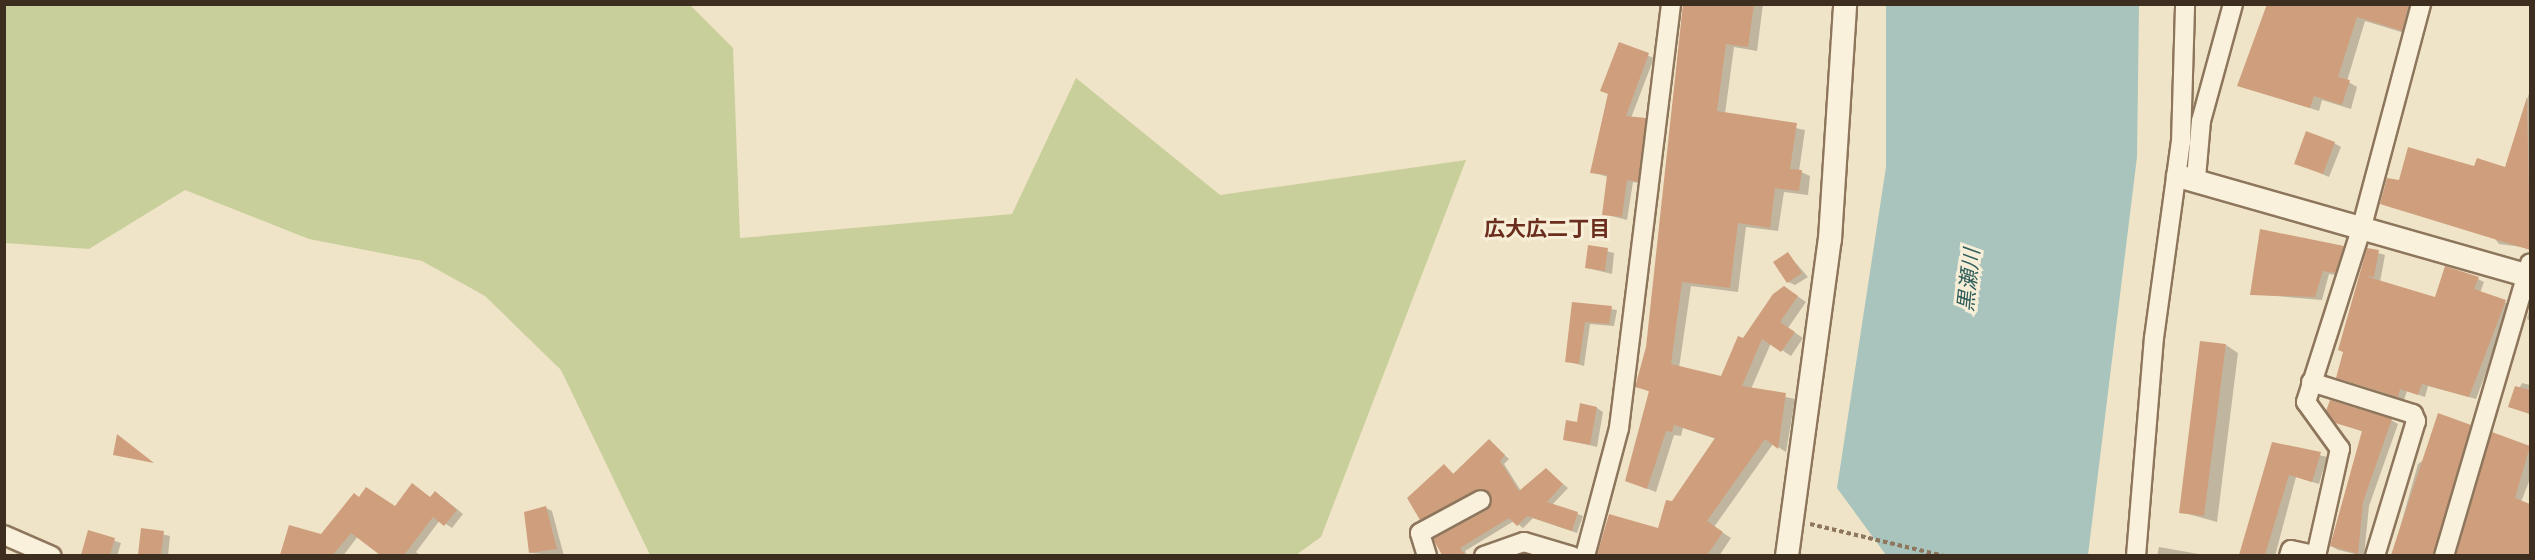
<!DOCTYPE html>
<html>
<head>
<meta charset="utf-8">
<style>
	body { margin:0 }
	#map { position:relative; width:2535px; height:560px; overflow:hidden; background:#f0e4c8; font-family:"Playfair Display","Noto Sans JP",serif }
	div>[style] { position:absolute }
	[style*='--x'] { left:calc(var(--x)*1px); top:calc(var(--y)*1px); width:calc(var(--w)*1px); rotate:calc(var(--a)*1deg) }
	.green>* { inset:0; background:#c9cf9b }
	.water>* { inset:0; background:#a9c4bc }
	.shadow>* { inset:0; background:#0003 }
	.building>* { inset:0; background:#cf9f7d }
	.path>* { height:4px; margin-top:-2px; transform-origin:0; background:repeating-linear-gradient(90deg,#8d765c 0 4.5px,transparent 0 7.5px) }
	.roads { filter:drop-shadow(2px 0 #8d765c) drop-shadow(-2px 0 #8d765c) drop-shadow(0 2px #8d765c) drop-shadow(0 -2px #8d765c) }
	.minor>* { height:18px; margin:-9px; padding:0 9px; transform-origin:9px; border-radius:9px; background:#faf1dc }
	.tertiary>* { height:22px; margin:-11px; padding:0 11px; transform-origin:11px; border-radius:11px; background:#faf1dc }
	span { translate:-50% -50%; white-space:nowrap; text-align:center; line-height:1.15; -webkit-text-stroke:6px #f7eed8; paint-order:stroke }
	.neighbourhood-label { font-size:21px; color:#6b2e1e; font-weight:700 }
	.water-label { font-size:21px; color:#2f5d5a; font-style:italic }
	.frame { position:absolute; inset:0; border:6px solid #3d2e20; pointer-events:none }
</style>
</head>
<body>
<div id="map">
	<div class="green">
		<div style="clip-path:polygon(4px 5px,690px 5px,733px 48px,740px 238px,1012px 214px,1076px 78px,1220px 195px,1466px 160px,1321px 537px,1296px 555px,650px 555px,561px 370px,485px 296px,422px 261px,309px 239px,185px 190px,89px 249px,5px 243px)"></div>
	</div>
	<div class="water">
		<div style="clip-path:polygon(1886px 5px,2139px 5px,2137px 157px,2088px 555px,1886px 555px,1837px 488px,1886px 167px)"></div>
	</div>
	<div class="shadow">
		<div style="clip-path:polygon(1685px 4px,1763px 4px,1757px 51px,1734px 47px,1725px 114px,1805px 130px,1799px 171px,1810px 176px,1808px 195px,1784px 192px,1778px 231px,1746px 227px,1738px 292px,1691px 286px,1679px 368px,1722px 377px,1744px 340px,1793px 293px,1806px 302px,1788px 328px,1803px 338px,1791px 356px,1771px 343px,1751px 389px,1795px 399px,1786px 452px,1773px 444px,1714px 527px,1731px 538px,1719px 556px,1597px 556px,1610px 515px,1659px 530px,1716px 439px,1683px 428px,1681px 436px,1674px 435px,1656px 492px,1627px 481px,1650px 392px,1637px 386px,1648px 347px)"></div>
		<div style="clip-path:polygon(2274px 4px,2421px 4px,2411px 35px,2365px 21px,2347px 81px,2357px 87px,2351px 109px,2322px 100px,2319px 111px,2239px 86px)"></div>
		<div style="clip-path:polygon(1619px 44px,1654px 58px,1631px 118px,1651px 122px,1643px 184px,1633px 182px,1627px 220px,1604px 214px,1608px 177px,1591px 172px)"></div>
		<div style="clip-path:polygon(2530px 90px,2530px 248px,2499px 244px,2493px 236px,2381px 203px,2400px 182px,2475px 168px,2506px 169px)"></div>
		<div style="clip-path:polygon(2334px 143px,2341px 147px,2329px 177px,2296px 163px)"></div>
		<div style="clip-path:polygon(1590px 247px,1614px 253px,1612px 274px,1587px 268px)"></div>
		<div style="clip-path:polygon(2343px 247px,2350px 251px,2342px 276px,2329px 274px,2322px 300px,2252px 294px)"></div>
		<div style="clip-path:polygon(2368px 250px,2385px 255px,2380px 282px,2436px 299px,2478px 279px,2484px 282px,2480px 293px,2512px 305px,2476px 399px,2428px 386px,2425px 397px,2407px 391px,2404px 400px,2338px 377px)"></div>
		<div style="clip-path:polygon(1788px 254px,1808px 277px,1795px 285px,1788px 282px)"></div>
		<div style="clip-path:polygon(1573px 303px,1617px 310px,1614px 326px,1590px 324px,1584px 366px,1567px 361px)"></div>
		<div style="clip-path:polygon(2530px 307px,2530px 321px,2527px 319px)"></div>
		<div style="clip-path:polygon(2226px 345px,2238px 353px,2217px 522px,2181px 512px)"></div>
		<div style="clip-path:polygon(2522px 383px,2530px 385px,2530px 414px,2510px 407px)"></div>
		<div style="clip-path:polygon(1597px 408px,1603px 412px,1597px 447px,1564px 439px)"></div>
		<div style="clip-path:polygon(2391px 420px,2398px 424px,2369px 506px,2364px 556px,2338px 550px,2331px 546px,2364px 432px,2336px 422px)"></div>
		<div style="clip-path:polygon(2470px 426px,2477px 430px,2440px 556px,2392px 556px,2418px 464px)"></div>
		<div style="clip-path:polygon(2493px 434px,2530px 447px,2530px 479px,2521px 502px,2530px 505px,2530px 556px,2457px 556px)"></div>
		<div style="clip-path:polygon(1489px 441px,1509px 459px,1504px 464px,1521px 491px,1546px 470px,1568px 488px,1552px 505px,1583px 516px,1577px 533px,1533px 518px,1523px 528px,1514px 521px,1465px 551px,1467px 556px,1444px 556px,1435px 539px,1488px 511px,1494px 501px,1490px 493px,1426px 522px,1421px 519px,1445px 466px,1455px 475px)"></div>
		<div style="clip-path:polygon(2273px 444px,2327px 457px,2319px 484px,2296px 477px,2275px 556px,2240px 556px)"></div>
		<div style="clip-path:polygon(442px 497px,463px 514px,452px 528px,440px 520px,416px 552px,421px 556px,381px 556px,358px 536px,343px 556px,281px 556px,290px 527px,322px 536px,360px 498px,396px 508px)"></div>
		<div style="clip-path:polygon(546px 508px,552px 511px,564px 556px,531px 553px,526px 513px)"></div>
		<div style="clip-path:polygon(143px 530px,170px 536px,168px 556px,140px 556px)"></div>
		<div style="clip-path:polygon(89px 532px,121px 543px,117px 556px,82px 556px)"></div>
		<div style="clip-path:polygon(2159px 547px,2210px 556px,2157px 556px)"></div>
	</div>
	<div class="building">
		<div style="clip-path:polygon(1683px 4px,1754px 4px,1748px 47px,1726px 44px,1717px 111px,1797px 123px,1790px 169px,1802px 170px,1799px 191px,1775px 188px,1770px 228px,1738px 223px,1730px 288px,1682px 282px,1671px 364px,1721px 376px,1738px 336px,1743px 338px,1773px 294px,1784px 286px,1798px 296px,1780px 322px,1795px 332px,1781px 352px,1762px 339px,1742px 386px,1786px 393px,1778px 449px,1765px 439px,1707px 521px,1723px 532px,1707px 555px,1597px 555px,1609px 514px,1658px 528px,1666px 500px,1672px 501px,1715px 438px,1674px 425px,1672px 432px,1666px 431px,1647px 489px,1625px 481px,1649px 391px,1635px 387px,1646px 347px)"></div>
		<div style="clip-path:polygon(2267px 4px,2409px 4px,2402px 31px,2357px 17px,2338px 77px,2350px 80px,2342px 105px,2314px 96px,2310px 108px,2237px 86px)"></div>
		<div style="clip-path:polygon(1619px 42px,1649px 53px,1626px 116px,1646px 118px,1638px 182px,1627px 180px,1622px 217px,1602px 215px,1607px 175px,1590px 173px,1608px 94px,1600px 91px)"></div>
		<div style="clip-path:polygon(2527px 97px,2530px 250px,2380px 204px,2387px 178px,2399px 180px,2408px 147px,2474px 166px,2477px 158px,2505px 167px)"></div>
		<div style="clip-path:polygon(2306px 131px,2335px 142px,2323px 174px,2294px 164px)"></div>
		<div style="clip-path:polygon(2260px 229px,2344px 246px,2335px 273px,2323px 271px,2315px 297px,2250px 295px)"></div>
		<div style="clip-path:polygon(1588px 245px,1608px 248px,1605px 271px,1585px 268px)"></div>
		<div style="clip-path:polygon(2367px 248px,2379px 250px,2374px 277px,2365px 276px,2435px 297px,2445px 266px,2479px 277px,2474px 289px,2506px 300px,2469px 397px,2422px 384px,2418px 395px,2400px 389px,2398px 397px,2336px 378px,2343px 352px,2338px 350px)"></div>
		<div style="clip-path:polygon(1788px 252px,1802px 273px,1787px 283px,1773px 262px)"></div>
		<div style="clip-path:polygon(1572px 302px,1612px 306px,1609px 324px,1585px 322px,1579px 364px,1565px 362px)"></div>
		<div style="clip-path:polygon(2200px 341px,2226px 344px,2204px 516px,2179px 513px)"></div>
		<div style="clip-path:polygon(2515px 386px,2530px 390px,2530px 414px,2508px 407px)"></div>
		<div style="clip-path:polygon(2330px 400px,2392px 419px,2363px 502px,2358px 554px,2330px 546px,2362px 431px,2335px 423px,2326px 411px)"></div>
		<div style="clip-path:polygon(1580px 403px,1597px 407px,1590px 445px,1563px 440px,1566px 420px,1577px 422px)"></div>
		<div style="clip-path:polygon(2438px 413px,2471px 425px,2433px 555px,2391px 555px)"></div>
		<div style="clip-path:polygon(2492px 432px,2530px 446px,2515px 498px,2530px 504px,2530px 555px,2456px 555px)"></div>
		<div style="clip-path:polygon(117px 434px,154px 463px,113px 455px)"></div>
		<div style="clip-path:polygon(1489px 439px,1505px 455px,1500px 461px,1519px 491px,1546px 468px,1563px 484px,1547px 502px,1578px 512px,1572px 531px,1527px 516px,1517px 526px,1509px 518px,1460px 548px,1465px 555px,1442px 555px,1433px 539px,1487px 510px,1491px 494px,1476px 490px,1420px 520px,1407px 498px,1444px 464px,1453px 474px)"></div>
		<div style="clip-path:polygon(2272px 442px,2321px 452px,2312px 482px,2289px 475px,2265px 555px,2239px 555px)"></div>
		<div style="clip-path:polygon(412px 483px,430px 497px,435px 491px,457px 510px,444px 526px,433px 517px,404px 555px,380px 555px,351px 533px,333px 555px,280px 555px,289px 525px,321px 534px,354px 493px,359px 497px,366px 487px,395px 506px)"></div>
		<div style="clip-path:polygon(546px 506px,557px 549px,529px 553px,524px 512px)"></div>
		<div style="clip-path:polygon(141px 528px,164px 531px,161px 555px,138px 555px)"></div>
		<div style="clip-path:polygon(88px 530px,115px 538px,110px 555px,81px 555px)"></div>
	</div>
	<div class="path">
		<div style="--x:1810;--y:524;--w:138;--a:13.4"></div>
	</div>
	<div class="roads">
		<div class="minor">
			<div style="--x:2196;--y:178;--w:57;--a:-85"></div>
			<div style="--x:2201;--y:121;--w:121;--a:-74.7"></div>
			<div style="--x:2311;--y:382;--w:107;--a:17.4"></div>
			<div style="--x:2413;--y:414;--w:8;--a:67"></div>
			<div style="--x:2416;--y:421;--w:141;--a:106.9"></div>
			<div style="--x:4;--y:535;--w:52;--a:23.6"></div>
			<div style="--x:1427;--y:556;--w:24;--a:-107"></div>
			<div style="--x:1420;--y:533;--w:69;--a:-28.4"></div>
			<div style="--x:1484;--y:556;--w:42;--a:-19.3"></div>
			<div style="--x:1524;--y:542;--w:50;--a:16.3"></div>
			<div style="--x:1585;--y:556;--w:132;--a:-75.1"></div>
			<div style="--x:1619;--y:428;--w:427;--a:-83"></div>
			<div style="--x:2136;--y:556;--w:219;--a:-85.3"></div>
			<div style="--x:2154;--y:338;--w:198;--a:-82.2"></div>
			<div style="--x:2181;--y:142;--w:138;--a:-88.3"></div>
			<div style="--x:2289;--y:556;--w:6;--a:-72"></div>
			<div style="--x:2291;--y:550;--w:25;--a:12"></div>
			<div style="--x:2316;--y:556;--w:110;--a:-77.4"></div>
			<div style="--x:2340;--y:449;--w:58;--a:-125.9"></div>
			<div style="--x:2306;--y:402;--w:185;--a:-72.3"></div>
			<div style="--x:2362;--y:226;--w:230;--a:-75.1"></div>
			<div style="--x:2444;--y:556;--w:305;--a:-73.6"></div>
		</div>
		<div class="tertiary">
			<div style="--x:2178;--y:176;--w:366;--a:15.9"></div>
			<div style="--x:1787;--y:556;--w:320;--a:-82.3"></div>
			<div style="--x:1830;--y:239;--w:235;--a:-86.3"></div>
		</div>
	</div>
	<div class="neighbourhood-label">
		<span style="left:1547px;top:227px">広大広二丁目</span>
	</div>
	<div class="water-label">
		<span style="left:1967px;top:280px;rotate:-84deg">黒瀬川</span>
	</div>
	<div class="frame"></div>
</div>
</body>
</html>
